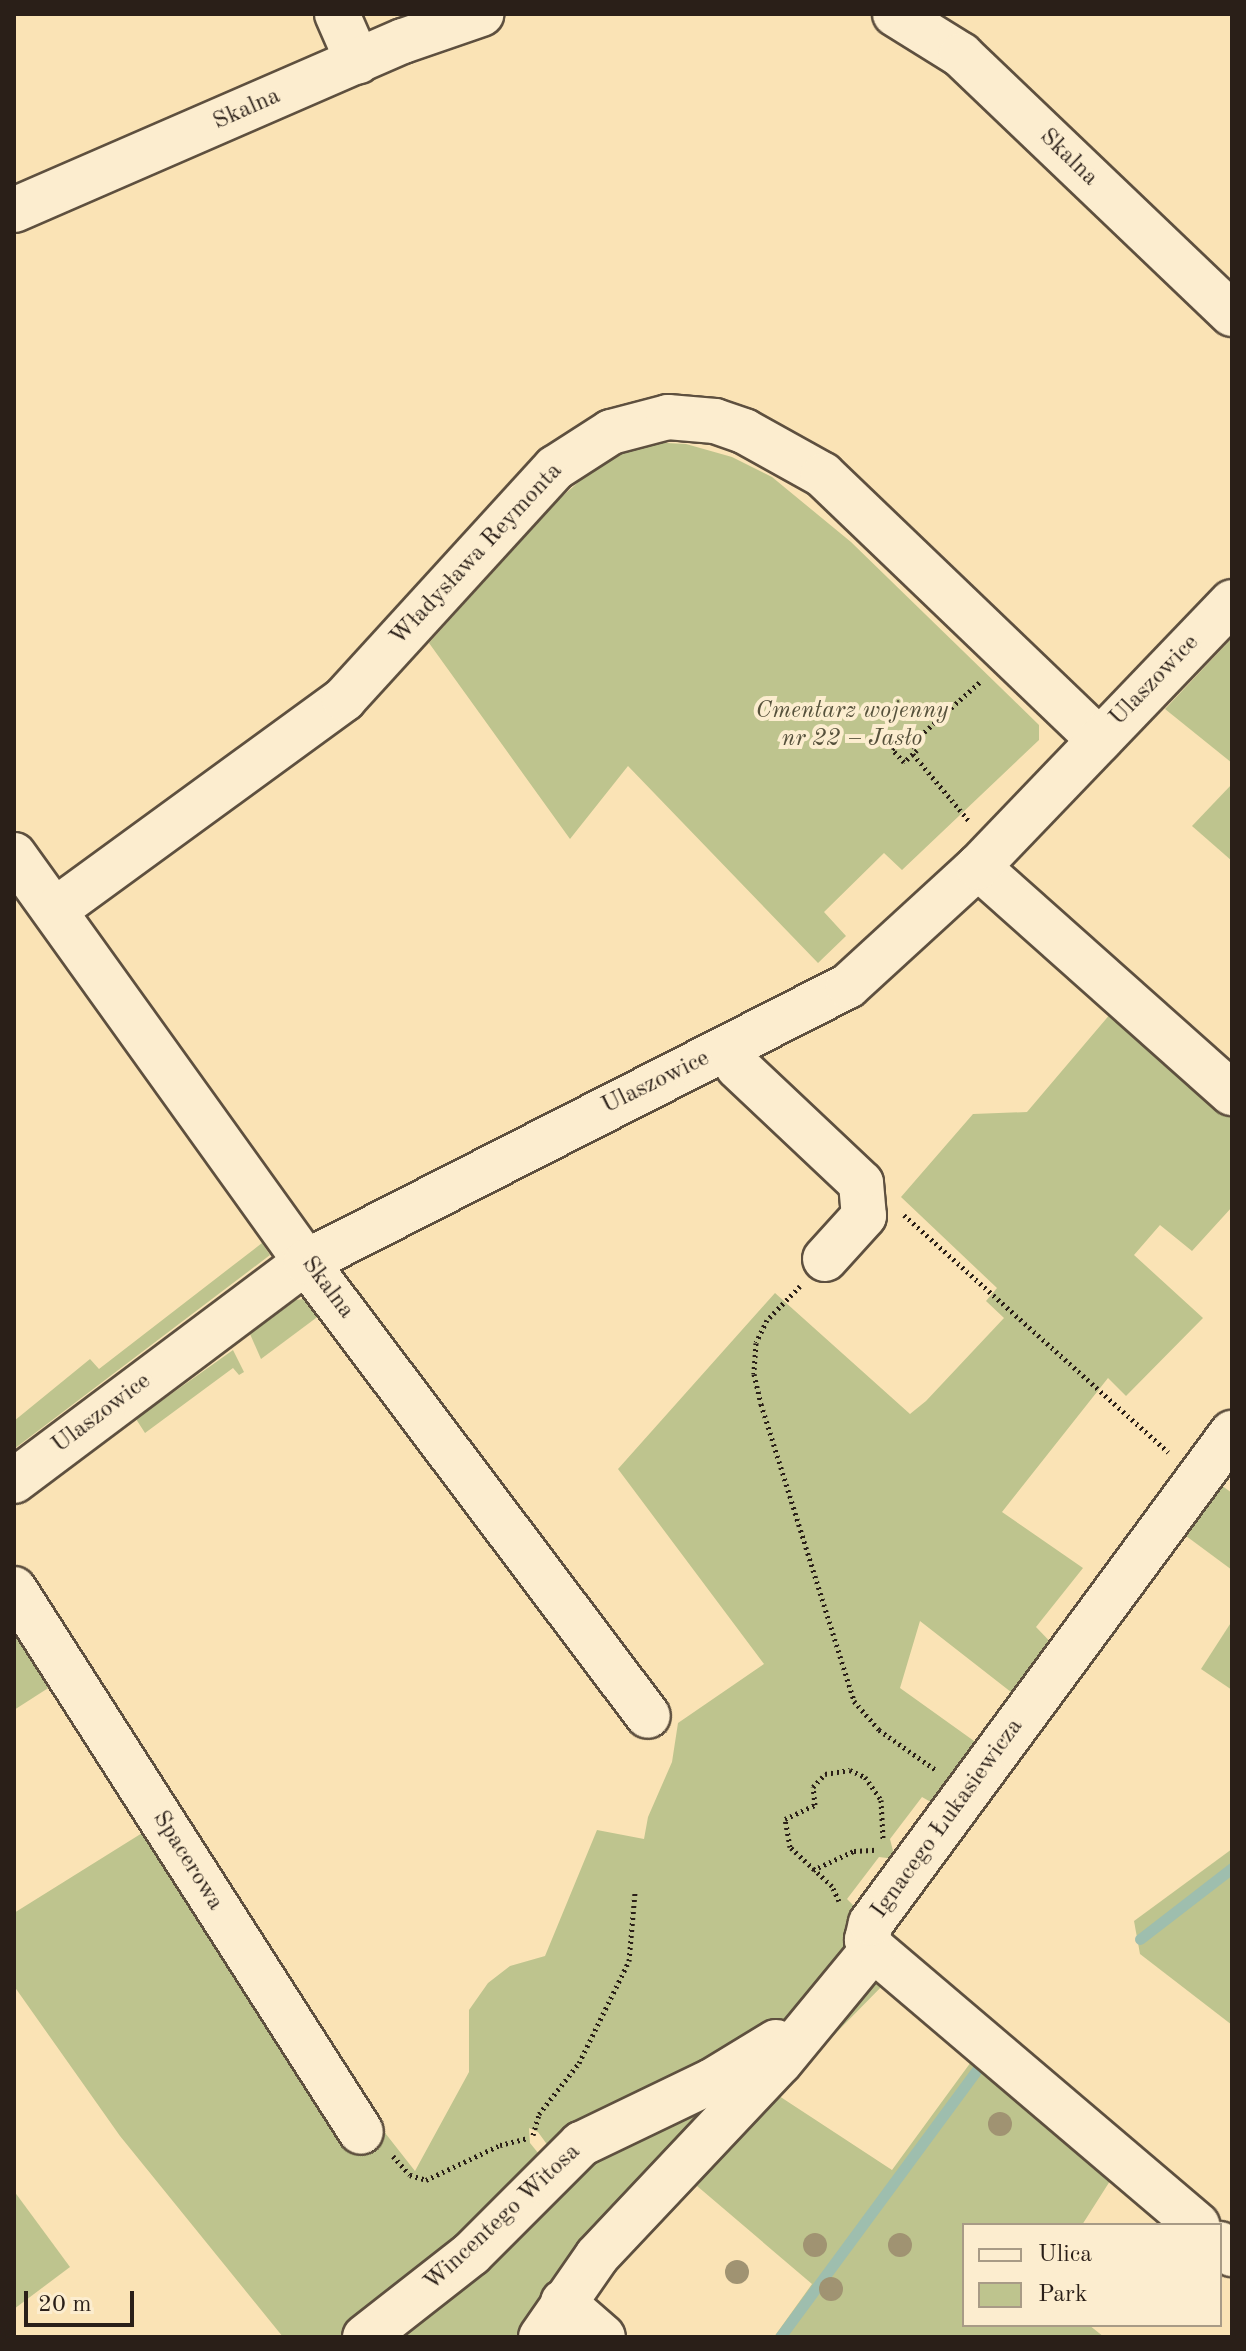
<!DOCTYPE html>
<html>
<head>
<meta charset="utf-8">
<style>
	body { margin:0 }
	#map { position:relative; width:1246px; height:2351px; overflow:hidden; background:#fae3b5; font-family:"Old Standard TT",serif }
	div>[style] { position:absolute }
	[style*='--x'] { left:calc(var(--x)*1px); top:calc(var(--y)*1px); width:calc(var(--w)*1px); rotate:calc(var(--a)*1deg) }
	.green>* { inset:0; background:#bec48e }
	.stream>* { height:11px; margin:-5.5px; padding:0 5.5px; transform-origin:5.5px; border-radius:5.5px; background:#9ebeae }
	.path>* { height:5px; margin-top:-2.5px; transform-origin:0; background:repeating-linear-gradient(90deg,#2a1f18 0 2px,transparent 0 6px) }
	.roads { filter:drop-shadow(2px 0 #5e503f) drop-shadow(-2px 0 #5e503f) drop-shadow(0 2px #5e503f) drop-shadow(0 -2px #5e503f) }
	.minor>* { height:44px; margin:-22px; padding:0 22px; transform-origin:22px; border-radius:22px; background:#fcedcf }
	.trees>* { width:24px; height:24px; margin:-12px; border-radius:50%; background:#a09372 }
	span { translate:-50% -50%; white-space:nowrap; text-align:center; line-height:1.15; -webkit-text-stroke:8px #fcedcf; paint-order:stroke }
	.street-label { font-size:24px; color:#2a1f18 }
	.park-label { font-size:24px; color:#56513b; font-style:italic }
	.frame { position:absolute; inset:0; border:16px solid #2a1f18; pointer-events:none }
	.legend { position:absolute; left:962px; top:2223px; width:260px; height:104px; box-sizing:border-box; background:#fcedcf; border:2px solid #a89b86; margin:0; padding:10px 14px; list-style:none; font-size:24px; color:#2a1f18 }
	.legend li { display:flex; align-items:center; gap:16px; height:40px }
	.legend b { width:40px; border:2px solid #a89b86 }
	.scale { position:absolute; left:24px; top:2291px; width:110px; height:36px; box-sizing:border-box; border:4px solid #2a1f18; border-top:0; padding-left:10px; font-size:24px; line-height:28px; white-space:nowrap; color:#2a1f18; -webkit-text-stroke:6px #fcedcf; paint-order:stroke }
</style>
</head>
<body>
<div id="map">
	<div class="green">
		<div style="clip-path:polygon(649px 442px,686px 444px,732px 457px,772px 477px,851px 542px,1039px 725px,1039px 740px,902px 870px,884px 853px,824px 912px,846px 936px,818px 963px,628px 766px,570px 839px,429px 643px,556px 502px,593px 469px,621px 451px)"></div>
		<div style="clip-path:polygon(1232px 638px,1232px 763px,1165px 709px)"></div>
		<div style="clip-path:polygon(1232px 784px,1232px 861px,1192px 826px)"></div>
		<div style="clip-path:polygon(1117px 1006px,1232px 1105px,1232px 1207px,1192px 1251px,1160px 1225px,1134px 1255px,1203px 1318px,1126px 1396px,1108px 1378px,1002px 1512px,1083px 1568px,1036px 1627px,1060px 1652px,1025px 1703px,920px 1621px,900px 1688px,988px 1751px,943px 1809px,922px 1797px,890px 1839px,895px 1859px,879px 1857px,847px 1899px,867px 1919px,852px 1950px,788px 2021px,554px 2154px,538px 2132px,529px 2128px,530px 2143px,543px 2159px,449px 2260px,345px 2337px,283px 2337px,120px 2136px,14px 1986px,14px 1913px,147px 1830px,415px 2171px,469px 2072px,469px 2010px,488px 1983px,510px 1966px,545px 1956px,597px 1830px,644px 1839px,648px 1817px,672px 1762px,678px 1723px,764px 1664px,618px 1469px,775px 1293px,910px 1414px,926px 1401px,1004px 1318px,986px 1301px,997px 1288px,901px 1197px,973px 1114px,1027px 1112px)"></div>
		<div style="clip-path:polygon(262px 1243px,270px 1255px,14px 1449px,14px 1421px,90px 1359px,99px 1369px)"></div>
		<div style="clip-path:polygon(311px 1298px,324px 1312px,261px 1359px,250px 1334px,296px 1300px)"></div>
		<div style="clip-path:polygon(233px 1350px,244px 1372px,239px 1375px,233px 1368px,145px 1433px,136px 1419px)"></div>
		<div style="clip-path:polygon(1214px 1480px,1232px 1493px,1232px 1570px,1178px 1530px)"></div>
		<div style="clip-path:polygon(14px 1611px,53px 1685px,14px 1710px)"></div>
		<div style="clip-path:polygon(1232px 1621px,1232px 1690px,1201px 1669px)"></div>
		<div style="clip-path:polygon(1232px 1849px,1232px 2025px,1140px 1954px,1134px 1921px)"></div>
		<div style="clip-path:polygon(889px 1979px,776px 2094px,892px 2170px,979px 2051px,1117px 2170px,1082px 2225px,964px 2225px,964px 2325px,1089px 2325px,1104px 2337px,774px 2337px,812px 2284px,690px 2180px,871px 1983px)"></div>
		<div style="clip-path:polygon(746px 2073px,533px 2337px,382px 2337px,545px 2190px)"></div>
		<div style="clip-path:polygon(14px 2191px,70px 2267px,14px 2309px)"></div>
	</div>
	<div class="stream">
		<div style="--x:1140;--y:1939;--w:116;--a:-37.7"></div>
		<div style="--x:780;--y:2337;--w:335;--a:-53.6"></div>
	</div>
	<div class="path">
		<div style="--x:906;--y:737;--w:17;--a:50"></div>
		<div style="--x:917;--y:750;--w:18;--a:137"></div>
		<div style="--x:904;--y:762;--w:18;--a:-133"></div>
		<div style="--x:892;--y:749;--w:18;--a:-41"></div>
		<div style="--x:911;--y:744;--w:94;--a:-42"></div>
		<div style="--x:913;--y:754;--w:87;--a:50.1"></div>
		<div style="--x:904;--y:1215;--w:355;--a:41.9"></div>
		<div style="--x:800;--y:1286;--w:47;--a:134.1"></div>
		<div style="--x:767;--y:1320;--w:25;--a:116"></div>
		<div style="--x:756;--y:1343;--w:31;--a:94"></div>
		<div style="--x:754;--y:1374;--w:31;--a:77"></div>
		<div style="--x:761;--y:1404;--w:311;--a:72.6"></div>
		<div style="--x:854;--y:1701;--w:38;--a:49"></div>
		<div style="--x:879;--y:1730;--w:70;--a:35.1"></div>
		<div style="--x:813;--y:1870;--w:45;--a:-24.9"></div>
		<div style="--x:854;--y:1851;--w:22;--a:-3"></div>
		<div style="--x:839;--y:1901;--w:17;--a:-115"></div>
		<div style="--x:832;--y:1886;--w:57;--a:-137.1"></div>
		<div style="--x:790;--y:1847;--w:28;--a:-100"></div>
		<div style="--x:785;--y:1819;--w:33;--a:-25"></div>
		<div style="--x:815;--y:1805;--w:18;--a:-96"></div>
		<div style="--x:813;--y:1787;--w:18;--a:-47"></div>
		<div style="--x:825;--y:1774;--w:25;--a:-9"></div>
		<div style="--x:850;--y:1770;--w:17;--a:25"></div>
		<div style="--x:865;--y:1777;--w:28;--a:55"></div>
		<div style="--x:881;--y:1800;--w:39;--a:87"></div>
		<div style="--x:533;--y:2135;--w:22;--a:-74"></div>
		<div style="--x:539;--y:2114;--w:65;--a:-51.9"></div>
		<div style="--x:579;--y:2063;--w:114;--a:-63.9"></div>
		<div style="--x:629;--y:1961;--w:69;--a:-85"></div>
		<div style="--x:393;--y:2156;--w:25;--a:48"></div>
		<div style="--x:410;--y:2175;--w:17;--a:17"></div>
		<div style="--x:426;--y:2180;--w:82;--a:-25.3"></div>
		<div style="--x:500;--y:2145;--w:29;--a:-14"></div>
	</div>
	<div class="roads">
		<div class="minor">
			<div style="--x:337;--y:14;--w:52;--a:66.4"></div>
			<div style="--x:895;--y:14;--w:78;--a:31.8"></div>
			<div style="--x:961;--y:55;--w:375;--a:43.7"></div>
			<div style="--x:14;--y:210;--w:424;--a:-23.5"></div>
			<div style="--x:403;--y:41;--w:83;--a:-19.1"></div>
			<div style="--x:14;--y:855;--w:501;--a:54.34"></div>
			<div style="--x:306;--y:1262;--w:568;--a:53.01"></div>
			<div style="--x:978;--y:867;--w:340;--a:41.7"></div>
			<div style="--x:55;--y:910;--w:358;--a:-36.1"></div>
			<div style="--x:344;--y:699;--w:313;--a:-47.6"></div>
			<div style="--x:555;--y:468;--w:67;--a:-32.7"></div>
			<div style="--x:611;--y:432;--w:59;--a:-14.7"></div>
			<div style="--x:668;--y:417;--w:47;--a:4.9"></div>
			<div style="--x:715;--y:421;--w:31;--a:19"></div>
			<div style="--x:744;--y:431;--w:90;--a:29.1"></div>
			<div style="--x:823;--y:475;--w:383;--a:43.8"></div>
			<div style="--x:728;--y:1048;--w:21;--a:62"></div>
			<div style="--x:738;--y:1067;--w:169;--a:43.3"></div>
			<div style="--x:861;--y:1183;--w:33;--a:85"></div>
			<div style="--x:864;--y:1216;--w:58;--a:132.2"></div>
			<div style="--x:14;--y:1481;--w:365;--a:-36.9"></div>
			<div style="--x:306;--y:1262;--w:608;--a:-26.99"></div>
			<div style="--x:848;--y:986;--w:176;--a:-42.5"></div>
			<div style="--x:978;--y:867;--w:367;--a:-46.2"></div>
			<div style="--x:14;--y:1589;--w:644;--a:57.42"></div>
			<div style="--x:873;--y:1949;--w:426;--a:40.4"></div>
			<div style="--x:1220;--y:2244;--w:16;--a:40"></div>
			<div style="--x:563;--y:2302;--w:53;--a:41.2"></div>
			<div style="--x:365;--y:2337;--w:135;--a:-38.1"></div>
			<div style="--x:471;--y:2254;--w:156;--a:-45"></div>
			<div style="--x:581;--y:2144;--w:145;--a:-25.7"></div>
			<div style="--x:712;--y:2081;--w:75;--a:-31.4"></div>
			<div style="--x:541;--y:2337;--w:98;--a:-55.3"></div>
			<div style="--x:597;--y:2256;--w:267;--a:-46.7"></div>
			<div style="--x:780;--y:2062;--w:146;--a:-50.5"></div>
			<div style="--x:873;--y:1949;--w:11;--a:-124"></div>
			<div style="--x:867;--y:1940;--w:17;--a:-77"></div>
			<div style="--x:871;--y:1923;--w:609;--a:-53.62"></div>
		</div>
	</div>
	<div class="trees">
		<div style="left:1000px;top:2124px"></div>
		<div style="left:815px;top:2245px"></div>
		<div style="left:900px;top:2245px"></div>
		<div style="left:737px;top:2272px"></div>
		<div style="left:831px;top:2289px"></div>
	</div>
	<div class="street-label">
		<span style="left:247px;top:110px;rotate:-24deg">Skalna</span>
		<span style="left:1068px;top:158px;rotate:44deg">Skalna</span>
		<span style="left:477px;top:555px;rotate:-47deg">Władysława Reymonta</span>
		<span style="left:1155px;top:681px;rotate:-46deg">Ulaszowice</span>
		<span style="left:656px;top:1083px;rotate:-26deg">Ulaszowice</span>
		<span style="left:327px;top:1288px;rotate:53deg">Skalna</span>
		<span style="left:102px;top:1414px;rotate:-37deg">Ulaszowice</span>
		<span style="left:948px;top:1819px;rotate:-54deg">Ignacego Łukasiewicza</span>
		<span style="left:187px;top:1861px;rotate:58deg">Spacerowa</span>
		<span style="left:503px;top:2218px;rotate:-43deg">Wincentego Witosa</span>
	</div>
	<div class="park-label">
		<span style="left:852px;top:726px">Cmentarz wojenny<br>nr 22 – Jasło</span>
	</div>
	<div class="frame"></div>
	<ul class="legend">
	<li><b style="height:10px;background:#fcedcf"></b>Ulica</li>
	<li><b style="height:22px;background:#bec48e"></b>Park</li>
	</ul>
	<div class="scale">20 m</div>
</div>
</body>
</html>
